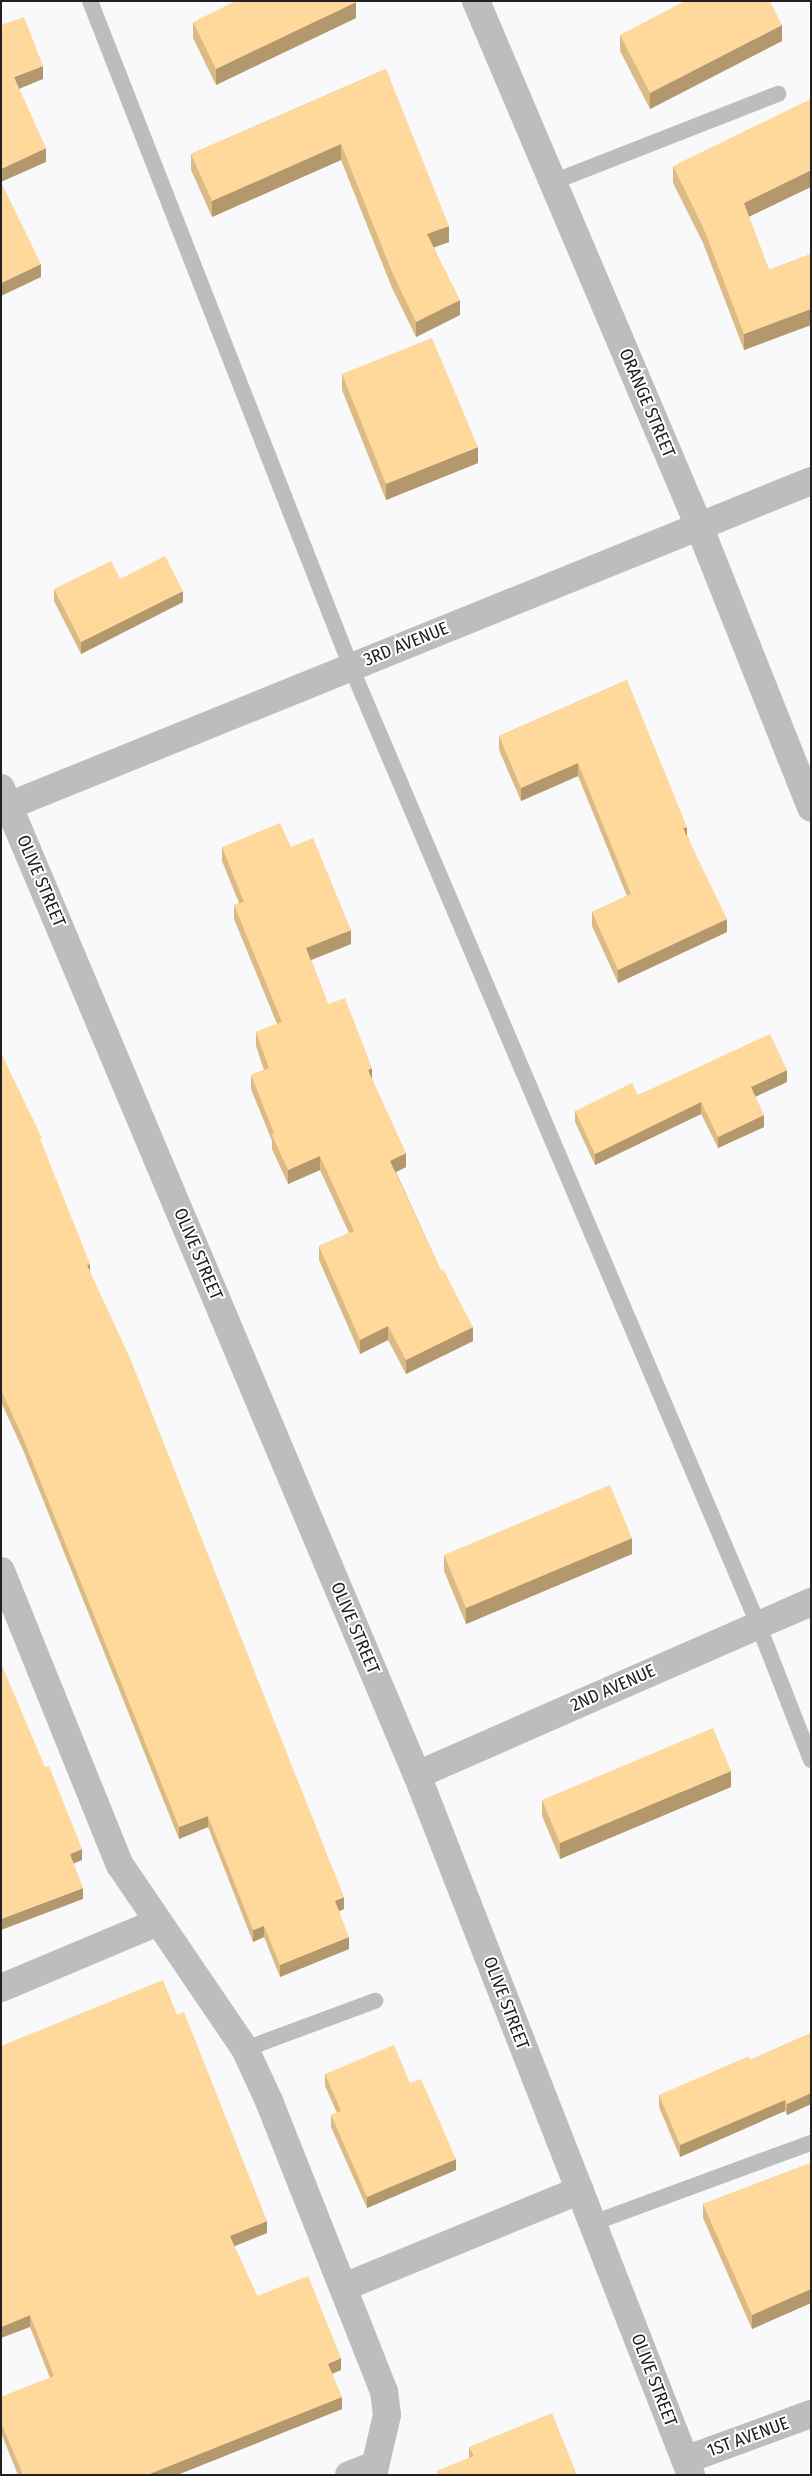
<!DOCTYPE html>
<html>
<head>
<meta charset="utf-8">
<style>
	body { margin:0 }
	#map { position:relative; width:812px; height:2476px; overflow:hidden; background:#f9f9fc; font-family:"Fira Sans Condensed",sans-serif }
	div>[style] { position:absolute }
	[style*='--x'] { left:calc(var(--x)*1px); top:calc(var(--y)*1px); width:calc(var(--w)*1px); rotate:calc(var(--a)*1deg) }
	.service>* { height:16px; margin:-8px; padding:0 8px; transform-origin:8px; border-radius:8px; background:#bebdbe }
	.minor>* { height:28px; margin:-14px; padding:0 14px; transform-origin:14px; border-radius:14px; background:#bebdbe }
	.tertiary>* { height:28px; margin:-14px; padding:0 14px; transform-origin:14px; border-radius:14px; background:#bebdbe }
	.wall>* { inset:0; background:#dabb85 }
	.shaded-wall>* { inset:0; background:#b2986c }
	.building>* { inset:0; background:#fed99b }
	span { translate:-50% -50%; white-space:nowrap; text-align:center; line-height:1.15; -webkit-text-stroke:4px #fff; paint-order:stroke }
	.street-label { font-size:18px; color:#212121 }
	.frame { position:absolute; inset:0; border:2px solid #212121; pointer-events:none }
</style>
</head>
<body>
<div id="map">
	<div class="service">
		<div style="--x:90;--y:1;--w:715;--a:68.6"></div>
		<div style="--x:351;--y:667;--w:1040;--a:66.96"></div>
		<div style="--x:758;--y:1624;--w:146;--a:68.7"></div>
		<div style="--x:553;--y:182;--w:242;--a:-21.4"></div>
		<div style="--x:245;--y:2049;--w:139;--a:-20.3"></div>
		<div style="--x:593;--y:2223;--w:232;--a:-20.2"></div>
	</div>
	<div class="minor">
		<div style="--x:476;--y:1;--w:570;--a:66.99"></div>
		<div style="--x:699;--y:526;--w:303;--a:68.3"></div>
		<div style="--x:1;--y:788;--w:1071;--a:67.15"></div>
		<div style="--x:417;--y:1775;--w:752;--a:68.62"></div>
		<div style="--x:1;--y:1571;--w:317;--a:68"></div>
		<div style="--x:120;--y:1865;--w:222;--a:55.8"></div>
		<div style="--x:245;--y:2049;--w:57;--a:65.2"></div>
		<div style="--x:269;--y:2101;--w:312;--a:68.4"></div>
		<div style="--x:384;--y:2391;--w:24;--a:83"></div>
		<div style="--x:387;--y:2415;--w:62;--a:103.1"></div>
		<div style="--x:417;--y:1775;--w:430;--a:-23.7"></div>
		<div style="--x:1;--y:1988;--w:170;--a:-22.8"></div>
		<div style="--x:344;--y:2287;--w:255;--a:-22.3"></div>
		<div style="--x:685;--y:2460;--w:134;--a:-20.1"></div>
		<div style="--x:349;--y:2475;--w:28;--a:-21"></div>
	</div>
	<div class="tertiary">
		<div style="--x:1;--y:809;--w:874;--a:-22.04"></div>
	</div>
	<div class="wall">
		<div style="clip-path:polygon(356px 18px,216px 85px,193px 38px,193px 22px)"></div>
		<div style="clip-path:polygon(620px 35px,782px 41px,650px 109px,620px 51px)"></div>
		<div style="clip-path:polygon(386px 69px,449px 242px,434px 247px,460px 315px,416px 337px,392px 288px,341px 160px,212px 217px,191px 170px,191px 154px)"></div>
		<div style="clip-path:polygon(673px 166px,811px 186px,749px 217px,769px 270px,811px 254px,811px 325px,744px 350px,703px 243px,673px 183px)"></div>
		<div style="clip-path:polygon(342px 374px,478px 463px,386px 500px,342px 390px)"></div>
		<div style="clip-path:polygon(120px 579px,183px 602px,81px 654px,54px 601px,54px 589px)"></div>
		<div style="clip-path:polygon(627px 680px,687px 835px,727px 932px,618px 983px,592px 926px,592px 912px,627px 896px,578px 776px,521px 801px,499px 750px,499px 736px)"></div>
		<div style="clip-path:polygon(222px 847px,291px 847px,351px 944px,311px 960px,328px 1004px,372px 1079px,406px 1167px,396px 1172px,473px 1341px,406px 1374px,388px 1340px,360px 1354px,319px 1260px,319px 1246px,349px 1233px,320px 1170px,288px 1184px,272px 1149px,272px 1141px,251px 1089px,251px 1075px,264px 1070px,256px 1046px,256px 1032px,277px 1024px,234px 919px,234px 905px,239px 903px,222px 861px)"></div>
		<div style="clip-path:polygon(1px 1053px,42px 1145px,90px 1272px,344px 1909px,339px 1911px,349px 1949px,280px 1977px,264px 1937px,253px 1942px,208px 1827px,179px 1839px,23px 1450px,1px 1402px)"></div>
		<div style="clip-path:polygon(787px 1082px,755px 1096px,764px 1127px,718px 1148px,701px 1114px,595px 1165px,575px 1122px,575px 1111px,638px 1095px)"></div>
		<div style="clip-path:polygon(632px 1554px,466px 1624px,444px 1571px,444px 1555px)"></div>
		<div style="clip-path:polygon(731px 1787px,560px 1859px,542px 1816px,542px 1800px)"></div>
		<div style="clip-path:polygon(811px 2033px,811px 2104px,787px 2115px,785px 2111px,680px 2157px,659px 2107px,659px 2095px,750px 2060px)"></div>
		<div style="clip-path:polygon(1px 2046px,267px 2233px,234px 2246px,257px 2296px,341px 2370px,332px 2374px,342px 2409px,177px 2475px,18px 2475px,1px 2433px,1px 2397px,50px 2378px,30px 2327px)"></div>
		<div style="clip-path:polygon(325px 2074px,410px 2083px,456px 2170px,367px 2208px,331px 2127px,331px 2115px,337px 2113px,325px 2086px)"></div>
		<div style="clip-path:polygon(811px 2163px,811px 2303px,752px 2329px,703px 2218px,703px 2204px)"></div>
		<div style="clip-path:polygon(469px 2447px,577px 2475px,437px 2475px,437px 2471px,469px 2458px)"></div>
	</div>
	<div class="shaded-wall">
		<div style="clip-path:polygon(356px 2px,356px 18px,216px 85px,216px 69px)"></div>
		<div style="clip-path:polygon(782px 25px,782px 41px,650px 109px,650px 93px)"></div>
		<div style="clip-path:polygon(43px 66px,43px 79px,14px 91px,14px 77px)"></div>
		<div style="clip-path:polygon(341px 144px,341px 160px,212px 217px,212px 201px)"></div>
		<div style="clip-path:polygon(46px 148px,46px 162px,1px 182px,1px 169px)"></div>
		<div style="clip-path:polygon(811px 170px,811px 187px,744px 219px,744px 203px)"></div>
		<div style="clip-path:polygon(449px 226px,449px 242px,427px 250px,427px 234px)"></div>
		<div style="clip-path:polygon(41px 264px,41px 277px,1px 296px,1px 283px)"></div>
		<div style="clip-path:polygon(460px 300px,460px 315px,416px 337px,416px 322px)"></div>
		<div style="clip-path:polygon(811px 309px,811px 325px,744px 350px,744px 334px)"></div>
		<div style="clip-path:polygon(478px 447px,478px 463px,386px 500px,386px 484px)"></div>
		<div style="clip-path:polygon(183px 591px,183px 602px,81px 654px,81px 642px)"></div>
		<div style="clip-path:polygon(578px 763px,578px 776px,521px 801px,521px 788px)"></div>
		<div style="clip-path:polygon(687px 827px,687px 840px,683px 828px)"></div>
		<div style="clip-path:polygon(727px 919px,727px 932px,618px 983px,618px 970px)"></div>
		<div style="clip-path:polygon(351px 930px,351px 944px,306px 962px,306px 948px)"></div>
		<div style="clip-path:polygon(372px 1068px,372px 1082px,368px 1070px)"></div>
		<div style="clip-path:polygon(787px 1070px,787px 1082px,751px 1099px,751px 1087px)"></div>
		<div style="clip-path:polygon(701px 1102px,701px 1114px,595px 1165px,595px 1154px)"></div>
		<div style="clip-path:polygon(764px 1115px,764px 1127px,718px 1148px,718px 1137px)"></div>
		<div style="clip-path:polygon(406px 1153px,406px 1167px,390px 1175px,390px 1161px)"></div>
		<div style="clip-path:polygon(320px 1156px,320px 1170px,288px 1184px,288px 1170px)"></div>
		<div style="clip-path:polygon(90px 1264px,90px 1275px,87px 1265px)"></div>
		<div style="clip-path:polygon(388px 1326px,388px 1340px,360px 1354px,360px 1340px)"></div>
		<div style="clip-path:polygon(473px 1327px,473px 1341px,406px 1374px,406px 1360px)"></div>
		<div style="clip-path:polygon(632px 1538px,632px 1554px,466px 1624px,466px 1608px)"></div>
		<div style="clip-path:polygon(731px 1771px,731px 1787px,560px 1859px,560px 1843px)"></div>
		<div style="clip-path:polygon(208px 1816px,208px 1827px,179px 1839px,179px 1827px)"></div>
		<div style="clip-path:polygon(82px 1849px,82px 1860px,70px 1865px,70px 1854px)"></div>
		<div style="clip-path:polygon(83px 1888px,83px 1899px,1px 1930px,1px 1919px)"></div>
		<div style="clip-path:polygon(344px 1897px,344px 1909px,335px 1913px,335px 1901px)"></div>
		<div style="clip-path:polygon(264px 1926px,264px 1937px,253px 1942px,253px 1930px)"></div>
		<div style="clip-path:polygon(349px 1937px,349px 1949px,280px 1977px,280px 1965px)"></div>
		<div style="clip-path:polygon(811px 2093px,811px 2104px,787px 2115px,787px 2104px)"></div>
		<div style="clip-path:polygon(785px 2100px,785px 2111px,680px 2157px,680px 2145px)"></div>
		<div style="clip-path:polygon(456px 2159px,456px 2170px,367px 2208px,367px 2197px)"></div>
		<div style="clip-path:polygon(267px 2221px,267px 2233px,230px 2248px,230px 2236px)"></div>
		<div style="clip-path:polygon(811px 2289px,811px 2303px,752px 2329px,752px 2315px)"></div>
		<div style="clip-path:polygon(30px 2315px,30px 2327px,1px 2338px,1px 2327px)"></div>
		<div style="clip-path:polygon(341px 2358px,341px 2370px,328px 2375px,328px 2364px)"></div>
		<div style="clip-path:polygon(342px 2397px,342px 2409px,177px 2475px,147px 2475px)"></div>
	</div>
	<div class="building">
		<div style="clip-path:polygon(236px 1px,356px 1px,356px 2px,216px 69px,193px 22px)"></div>
		<div style="clip-path:polygon(685px 1px,770px 1px,782px 25px,650px 93px,620px 35px)"></div>
		<div style="clip-path:polygon(24px 17px,43px 66px,14px 77px,46px 148px,1px 169px,1px 25px)"></div>
		<div style="clip-path:polygon(386px 69px,449px 226px,427px 234px,460px 300px,416px 322px,392px 272px,341px 144px,212px 201px,191px 154px)"></div>
		<div style="clip-path:polygon(811px 99px,811px 170px,744px 203px,769px 270px,811px 254px,811px 309px,744px 334px,703px 227px,673px 166px)"></div>
		<div style="clip-path:polygon(1px 182px,41px 264px,1px 283px)"></div>
		<div style="clip-path:polygon(432px 338px,478px 447px,386px 484px,342px 374px)"></div>
		<div style="clip-path:polygon(165px 556px,183px 591px,81px 642px,54px 589px,111px 561px,120px 579px)"></div>
		<div style="clip-path:polygon(627px 680px,687px 827px,683px 828px,727px 919px,618px 970px,592px 912px,631px 894px,578px 763px,521px 788px,499px 736px)"></div>
		<div style="clip-path:polygon(280px 823px,291px 847px,313px 838px,351px 930px,306px 948px,328px 1004px,345px 998px,372px 1068px,368px 1070px,406px 1153px,390px 1161px,441px 1271px,443px 1269px,473px 1327px,406px 1360px,388px 1326px,360px 1340px,319px 1246px,354px 1231px,320px 1156px,288px 1170px,272px 1135px,274px 1133px,251px 1075px,269px 1068px,256px 1032px,282px 1022px,234px 905px,244px 902px,222px 847px)"></div>
		<div style="clip-path:polygon(770px 1034px,787px 1070px,751px 1087px,764px 1115px,718px 1137px,701px 1102px,595px 1154px,575px 1111px,632px 1083px,638px 1095px)"></div>
		<div style="clip-path:polygon(1px 1053px,42px 1138px,40px 1139px,90px 1264px,87px 1265px,130px 1358px,344px 1897px,335px 1901px,349px 1937px,280px 1965px,264px 1926px,253px 1930px,208px 1816px,179px 1827px,23px 1438px,1px 1390px)"></div>
		<div style="clip-path:polygon(610px 1485px,632px 1538px,466px 1608px,444px 1555px)"></div>
		<div style="clip-path:polygon(1px 1663px,45px 1767px,49px 1766px,82px 1849px,70px 1854px,83px 1888px,1px 1919px)"></div>
		<div style="clip-path:polygon(713px 1728px,731px 1771px,560px 1843px,542px 1800px)"></div>
		<div style="clip-path:polygon(163px 1980px,177px 2015px,184px 2012px,267px 2221px,230px 2236px,257px 2296px,308px 2276px,341px 2358px,328px 2364px,342px 2397px,147px 2475px,37px 2475px,37px 2474px,34px 2475px,23px 2475px,1px 2422px,1px 2397px,54px 2376px,30px 2315px,1px 2327px,1px 2046px)"></div>
		<div style="clip-path:polygon(811px 2033px,811px 2093px,787px 2104px,785px 2100px,680px 2145px,659px 2095px,749px 2056px,750px 2060px)"></div>
		<div style="clip-path:polygon(394px 2045px,410px 2083px,421px 2079px,456px 2159px,367px 2197px,331px 2115px,341px 2111px,325px 2074px)"></div>
		<div style="clip-path:polygon(811px 2163px,811px 2289px,752px 2315px,703px 2204px)"></div>
		<div style="clip-path:polygon(552px 2413px,577px 2475px,438px 2475px,437px 2471px,474px 2456px,469px 2447px)"></div>
	</div>
	<div class="street-label">
		<span style="left:647px;top:403px;rotate:67deg">ORANGE STREET</span>
		<span style="left:406px;top:644px;rotate:-22deg">3RD AVENUE</span>
		<span style="left:41px;top:881px;rotate:67deg">OLIVE STREET</span>
		<span style="left:198px;top:1254px;rotate:67deg">OLIVE STREET</span>
		<span style="left:355px;top:1628px;rotate:67deg">OLIVE STREET</span>
		<span style="left:613px;top:1688px;rotate:-24deg">2ND AVENUE</span>
		<span style="left:506px;top:2003px;rotate:69deg">OLIVE STREET</span>
		<span style="left:654px;top:2380px;rotate:69deg">OLIVE STREET</span>
		<span style="left:748px;top:2437px;rotate:-20deg">1ST AVENUE</span>
	</div>
	<div class="frame"></div>
</div>
</body>
</html>
